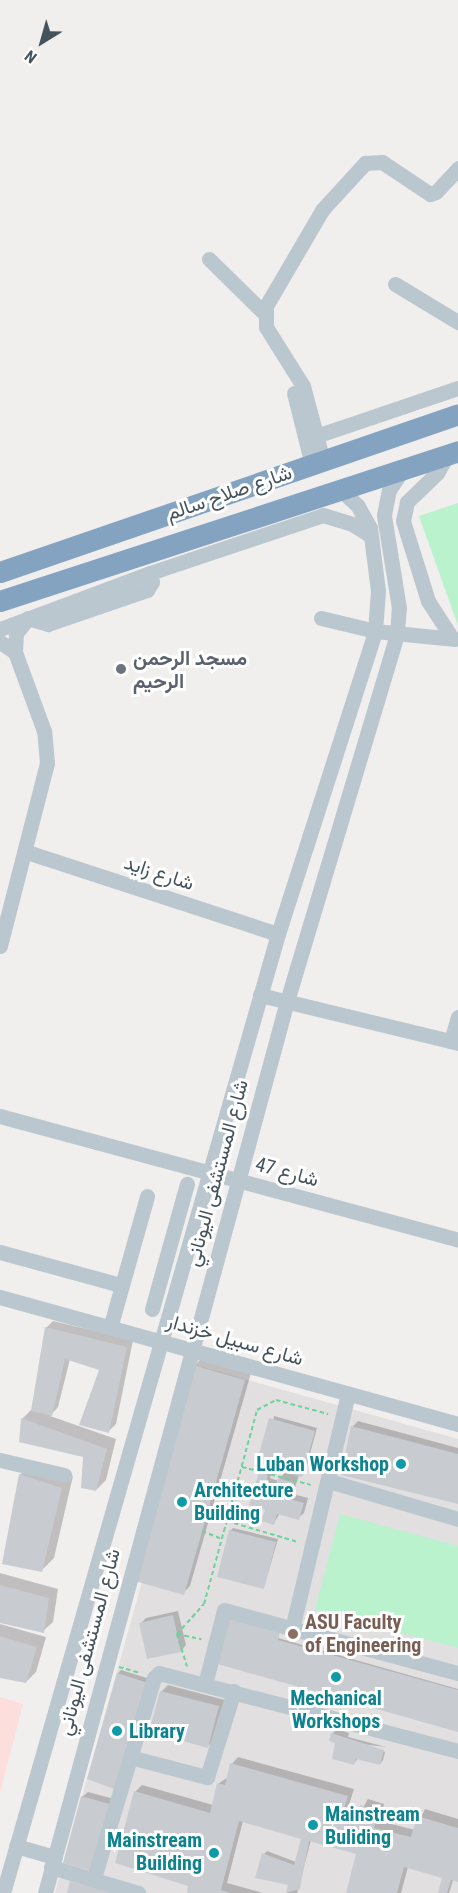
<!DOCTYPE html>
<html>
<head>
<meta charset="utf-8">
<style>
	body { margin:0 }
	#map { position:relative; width:458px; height:1893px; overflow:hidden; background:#f1eeee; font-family:"Roboto Condensed",Vazirmatn,sans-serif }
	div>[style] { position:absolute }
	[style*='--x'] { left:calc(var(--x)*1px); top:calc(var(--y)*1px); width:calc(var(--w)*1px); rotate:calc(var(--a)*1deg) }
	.education>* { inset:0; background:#e2dfe0 }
	.medical>* { inset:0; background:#fcdedd }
	.green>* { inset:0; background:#b9f2cd }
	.shadow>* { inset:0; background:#0003 }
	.building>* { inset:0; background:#c8ccd1 }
	.path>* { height:2px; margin-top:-1px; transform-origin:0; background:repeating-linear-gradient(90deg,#6fd29d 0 4.5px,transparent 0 7.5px) }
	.minor>* { height:15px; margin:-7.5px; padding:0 7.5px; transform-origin:7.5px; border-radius:7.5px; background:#bbc7ce }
	.highway>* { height:21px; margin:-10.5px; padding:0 10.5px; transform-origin:10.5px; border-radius:10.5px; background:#83a3c1 }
	.dots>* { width:16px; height:16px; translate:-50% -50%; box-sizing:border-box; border:3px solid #fff; border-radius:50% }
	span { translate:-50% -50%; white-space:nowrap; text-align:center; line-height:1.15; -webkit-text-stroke:6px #fff; paint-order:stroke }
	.street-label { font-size:20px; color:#45535d }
	.worship-label { font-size:20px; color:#5b616d; font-weight:700 }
	.left { translate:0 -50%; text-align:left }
	.culture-label { font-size:20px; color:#0d838f; font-weight:700 }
	.right { translate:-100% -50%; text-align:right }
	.education-label { font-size:20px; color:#785e54; font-weight:700 }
	.north { position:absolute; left:12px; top:12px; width:60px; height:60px; -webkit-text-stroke:4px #fff; paint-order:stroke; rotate:217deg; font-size:16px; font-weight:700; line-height:24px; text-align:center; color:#45535d }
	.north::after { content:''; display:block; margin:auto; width:21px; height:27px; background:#45535d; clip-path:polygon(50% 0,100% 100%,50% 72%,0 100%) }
</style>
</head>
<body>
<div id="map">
	<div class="education">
		<div style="clip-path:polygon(202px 1367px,458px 1439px,458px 1893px,55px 1893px)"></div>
	</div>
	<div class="medical">
		<div style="clip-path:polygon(0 1697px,23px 1704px,0 1793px)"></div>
	</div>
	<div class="green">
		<div style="clip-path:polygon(458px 503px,458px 626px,419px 516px)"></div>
		<div style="clip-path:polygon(340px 1514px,458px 1546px,458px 1648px,315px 1610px)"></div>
	</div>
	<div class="shadow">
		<div style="clip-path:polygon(53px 1321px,133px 1340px,116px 1424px,109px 1431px,101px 1369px,70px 1359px,58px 1407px,50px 1416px,116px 1439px,106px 1480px,96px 1490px,85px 1456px,22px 1419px,32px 1409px,46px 1328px)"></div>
		<div style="clip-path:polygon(201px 1359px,251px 1373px,190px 1586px,183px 1593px,194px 1366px)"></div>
		<div style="clip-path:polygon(evenodd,274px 1416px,317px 1428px,305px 1472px,299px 1475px,293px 1494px,308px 1498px,304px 1513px,298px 1518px,280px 1513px,274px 1523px,267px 1509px,260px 1473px,267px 1466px,274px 1416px,273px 1468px,286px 1471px,278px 1481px,270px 1478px,273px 1468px)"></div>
		<div style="clip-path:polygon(358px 1421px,458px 1448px,458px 1502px,343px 1474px,353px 1426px)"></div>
		<div style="clip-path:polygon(32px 1463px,73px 1476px,54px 1558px,42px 1570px,20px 1475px)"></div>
		<div style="clip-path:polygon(233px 1528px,278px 1539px,264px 1587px,230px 1531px)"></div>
		<div style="clip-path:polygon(0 1573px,58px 1589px,53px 1622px,43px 1631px,0 1621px)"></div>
		<div style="clip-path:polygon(178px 1611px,186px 1645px,181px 1651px,141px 1623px,146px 1618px)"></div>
		<div style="clip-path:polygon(0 1624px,46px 1637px,36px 1672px,26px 1682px,0 1676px)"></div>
		<div style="clip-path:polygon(280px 1629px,278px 1638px,458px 1689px,458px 1730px,216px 1662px)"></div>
		<div style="clip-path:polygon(121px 1670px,150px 1679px,120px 1785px,118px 1673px)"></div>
		<div style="clip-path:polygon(168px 1685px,225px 1700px,214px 1740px,207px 1747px,161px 1692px)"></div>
		<div style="clip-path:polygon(337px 1729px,349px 1733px,348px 1737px,386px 1747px,345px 1742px,385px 1752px,383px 1760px,380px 1764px,358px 1758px,354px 1764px,332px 1734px)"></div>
		<div style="clip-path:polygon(238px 1757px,354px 1789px,347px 1811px,359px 1814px,368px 1799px,384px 1804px,380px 1821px,415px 1830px,425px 1809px,458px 1819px,458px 1881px,453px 1880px,449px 1893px,440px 1893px,444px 1877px,408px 1867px,401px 1893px,347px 1893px,358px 1853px,311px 1840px,297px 1893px,287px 1893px,290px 1884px,264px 1854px,267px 1851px,296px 1862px,304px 1838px,243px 1821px,227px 1883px,263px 1893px,188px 1893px,190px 1885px,135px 1792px,142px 1785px,213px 1805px,218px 1784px,228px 1777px,232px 1764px)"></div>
		<div style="clip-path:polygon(88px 1792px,114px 1799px,96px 1864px,82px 1797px)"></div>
	</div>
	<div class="building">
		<div style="clip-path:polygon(45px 1327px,127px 1347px,109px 1433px,79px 1425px,99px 1370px,65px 1359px,52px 1416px,31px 1411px)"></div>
		<div style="clip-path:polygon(192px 1365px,245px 1380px,184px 1595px,131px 1580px)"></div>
		<div style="clip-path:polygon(21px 1418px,107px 1449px,96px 1491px,81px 1488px,83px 1457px,19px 1442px)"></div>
		<div style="clip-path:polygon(269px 1418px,315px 1431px,302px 1477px,256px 1464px)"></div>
		<div style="clip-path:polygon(351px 1426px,458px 1454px,458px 1504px,341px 1475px)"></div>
		<div style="clip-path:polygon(259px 1472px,268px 1475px,266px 1483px,275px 1486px,278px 1478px,294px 1483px,289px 1499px,304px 1503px,299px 1520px,277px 1514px,274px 1525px,261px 1521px,265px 1510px,249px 1505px)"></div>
		<div style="clip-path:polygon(19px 1474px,62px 1488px,42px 1572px,2px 1564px)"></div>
		<div style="clip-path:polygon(229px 1530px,276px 1542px,264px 1589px,217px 1577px)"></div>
		<div style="clip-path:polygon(0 1585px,49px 1598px,44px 1633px,0 1623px)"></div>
		<div style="clip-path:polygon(173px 1615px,181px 1652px,147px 1659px,139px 1623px)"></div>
		<div style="clip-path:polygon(227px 1615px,280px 1630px,278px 1640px,458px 1690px,458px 1732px,214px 1663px)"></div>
		<div style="clip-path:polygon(0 1636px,37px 1647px,26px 1683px,0 1678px)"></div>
		<div style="clip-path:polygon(117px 1673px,148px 1683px,117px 1790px,87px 1779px)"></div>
		<div style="clip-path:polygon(160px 1691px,219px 1706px,208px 1748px,149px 1732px)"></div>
		<div style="clip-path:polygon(331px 1733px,384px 1750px,380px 1765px,356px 1759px,354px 1765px,332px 1759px,335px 1743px,329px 1741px)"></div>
		<div style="clip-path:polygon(230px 1763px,348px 1796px,341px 1818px,355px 1821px,360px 1805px,378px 1811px,374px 1828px,411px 1837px,417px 1816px,458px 1828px,458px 1882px,451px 1880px,447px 1893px,438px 1893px,442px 1878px,404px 1867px,397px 1893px,346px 1893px,356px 1854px,309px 1841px,300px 1889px,286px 1893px,288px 1885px,255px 1878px,262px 1853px,294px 1865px,301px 1839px,239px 1821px,221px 1890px,230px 1893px,187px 1893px,188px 1886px,115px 1863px,134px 1791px,210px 1813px,217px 1783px,225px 1785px)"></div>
		<div style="clip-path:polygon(81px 1796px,110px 1804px,92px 1871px,63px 1863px)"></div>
		<div style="clip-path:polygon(70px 1881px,111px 1892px,111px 1893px,67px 1893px)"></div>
	</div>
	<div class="path">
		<div style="--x:242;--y:1467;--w:71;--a:14.6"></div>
		<div style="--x:227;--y:1521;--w:74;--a:16.5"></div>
		<div style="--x:202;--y:1531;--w:22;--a:22"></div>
		<div style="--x:177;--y:1634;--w:40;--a:-48"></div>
		<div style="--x:204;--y:1604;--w:201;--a:-74.7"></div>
		<div style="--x:257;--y:1410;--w:21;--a:-28"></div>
		<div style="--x:276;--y:1400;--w:54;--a:15.1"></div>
		<div style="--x:177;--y:1634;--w:34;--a:73"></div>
		<div style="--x:177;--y:1634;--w:25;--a:12"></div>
		<div style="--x:119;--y:1667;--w:22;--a:16"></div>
	</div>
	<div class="minor">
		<div style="--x:209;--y:259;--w:77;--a:44.5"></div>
		<div style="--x:395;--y:284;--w:74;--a:31.1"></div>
		<div style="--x:294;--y:393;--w:74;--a:76"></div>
		<div style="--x:316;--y:436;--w:150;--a:-18.7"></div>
		<div style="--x:448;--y:454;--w:22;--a:120"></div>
		<div style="--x:437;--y:473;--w:42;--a:136"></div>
		<div style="--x:407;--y:502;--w:19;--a:102"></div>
		<div style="--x:403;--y:521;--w:84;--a:72.6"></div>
		<div style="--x:428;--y:601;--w:44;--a:57"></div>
		<div style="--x:323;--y:461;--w:78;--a:-104.9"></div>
		<div style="--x:303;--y:386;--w:70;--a:-122.1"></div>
		<div style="--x:266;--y:327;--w:21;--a:-90"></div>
		<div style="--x:266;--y:306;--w:111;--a:-59.7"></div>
		<div style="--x:322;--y:210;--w:64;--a:-47.5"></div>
		<div style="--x:365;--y:163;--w:17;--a:-3"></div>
		<div style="--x:382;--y:162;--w:58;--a:33.7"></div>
		<div style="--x:430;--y:194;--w:6;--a:-18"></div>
		<div style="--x:436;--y:192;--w:33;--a:-47"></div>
		<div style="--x:321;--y:618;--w:56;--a:13.5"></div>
		<div style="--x:375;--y:631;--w:80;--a:5.7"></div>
		<div style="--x:0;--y:629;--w:160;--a:-20.5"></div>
		<div style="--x:150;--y:573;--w:182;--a:-18.5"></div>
		<div style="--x:323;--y:515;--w:30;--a:17"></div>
		<div style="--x:352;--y:524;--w:22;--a:32"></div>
		<div style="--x:0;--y:642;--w:18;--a:34"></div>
		<div style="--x:27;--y:852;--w:264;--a:18.1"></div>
		<div style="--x:0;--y:946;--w:189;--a:-75.6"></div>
		<div style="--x:47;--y:763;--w:32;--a:-95"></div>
		<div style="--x:44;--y:731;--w:84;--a:-110.2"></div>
		<div style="--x:15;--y:652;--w:19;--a:-87"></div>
		<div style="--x:16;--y:633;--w:19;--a:-51"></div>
		<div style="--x:28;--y:618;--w:21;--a:17"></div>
		<div style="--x:48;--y:624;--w:105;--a:-19"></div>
		<div style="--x:147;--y:590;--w:9;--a:-58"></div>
		<div style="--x:152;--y:582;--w:9;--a:-103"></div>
		<div style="--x:260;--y:995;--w:204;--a:13.6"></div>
		<div style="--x:451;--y:1041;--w:25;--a:-74"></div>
		<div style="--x:0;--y:1116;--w:474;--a:15.1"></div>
		<div style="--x:0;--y:1252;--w:125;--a:15.3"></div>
		<div style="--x:0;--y:1297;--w:475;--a:15.5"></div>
		<div style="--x:152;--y:1309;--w:130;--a:-74.4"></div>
		<div style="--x:110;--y:1328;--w:137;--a:-74.3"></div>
		<div style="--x:0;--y:1460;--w:66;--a:13.2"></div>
		<div style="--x:329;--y:1481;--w:134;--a:16.4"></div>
		<div style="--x:292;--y:1629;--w:242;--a:-76.6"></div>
		<div style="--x:205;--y:1684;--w:76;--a:-75.6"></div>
		<div style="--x:224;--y:1610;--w:242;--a:15.1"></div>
		<div style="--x:130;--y:1757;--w:80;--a:14.6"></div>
		<div style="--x:207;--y:1777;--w:90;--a:-72.6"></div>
		<div style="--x:16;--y:1846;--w:40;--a:16"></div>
		<div style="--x:51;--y:1867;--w:91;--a:16.6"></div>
		<div style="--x:94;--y:1878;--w:209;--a:-73.3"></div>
		<div style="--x:154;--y:1678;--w:7;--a:-45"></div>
		<div style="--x:159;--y:1673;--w:309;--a:14.6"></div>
		<div style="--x:3;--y:1893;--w:998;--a:-74"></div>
		<div style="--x:278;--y:934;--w:318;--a:-72.2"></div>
		<div style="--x:375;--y:631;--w:40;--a:-85.7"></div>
		<div style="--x:378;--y:591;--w:64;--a:-97.2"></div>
		<div style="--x:370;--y:528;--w:25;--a:-119"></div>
		<div style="--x:358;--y:506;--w:25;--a:-137"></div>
		<div style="--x:45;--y:1893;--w:924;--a:-74.82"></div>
		<div style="--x:287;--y:1001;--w:383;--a:-73.3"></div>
		<div style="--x:397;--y:634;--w:26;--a:-86"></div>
		<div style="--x:399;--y:608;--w:94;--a:-99.2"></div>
		<div style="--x:384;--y:515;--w:25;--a:-79"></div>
		<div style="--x:389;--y:490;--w:25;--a:-56"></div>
	</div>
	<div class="highway">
		<div style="--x:0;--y:572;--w:484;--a:-19"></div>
		<div style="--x:0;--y:601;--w:482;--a:-18.1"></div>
	</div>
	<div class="dots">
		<div style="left:121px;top:669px;background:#6b7280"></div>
		<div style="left:401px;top:1464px;background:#0f9aa8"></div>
		<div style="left:182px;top:1502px;background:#0f9aa8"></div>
		<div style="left:293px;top:1634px;background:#8d6e63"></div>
		<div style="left:336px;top:1677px;background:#0f9aa8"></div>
		<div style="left:117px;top:1731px;background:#0f9aa8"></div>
		<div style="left:313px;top:1825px;background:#0f9aa8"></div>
		<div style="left:214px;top:1853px;background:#0f9aa8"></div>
	</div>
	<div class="street-label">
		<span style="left:229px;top:493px;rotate:-19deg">شارع صلاح سالم</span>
		<span style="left:159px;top:873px;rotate:18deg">شارع زايد</span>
		<span style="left:287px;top:1172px;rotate:15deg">شارع 47</span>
		<span style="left:217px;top:1173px;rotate:-75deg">شارع المستشفى اليوناني</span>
		<span style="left:235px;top:1340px;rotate:16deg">شارع سبيل خزندار</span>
		<span style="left:89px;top:1642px;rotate:-75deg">شارع المستشفى اليوناني</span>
	</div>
	<div class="worship-label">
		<span class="left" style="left:133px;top:670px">مسجد الرحمن<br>الرحيم</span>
	</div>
	<div class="culture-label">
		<span class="right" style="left:389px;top:1464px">Luban Workshop</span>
		<span class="left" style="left:194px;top:1502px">Architecture<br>Building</span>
		<span style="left:336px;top:1710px">Mechanical<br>Workshops</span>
		<span class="left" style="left:129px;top:1731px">Library</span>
		<span class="left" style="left:325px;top:1826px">Mainstream<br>Buliding</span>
		<span class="right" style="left:202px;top:1852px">Mainstream<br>Building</span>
	</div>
	<div class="education-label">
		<span class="left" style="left:305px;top:1634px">ASU Faculty<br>of Engineering</span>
	</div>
	<div class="north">N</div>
</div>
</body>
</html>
